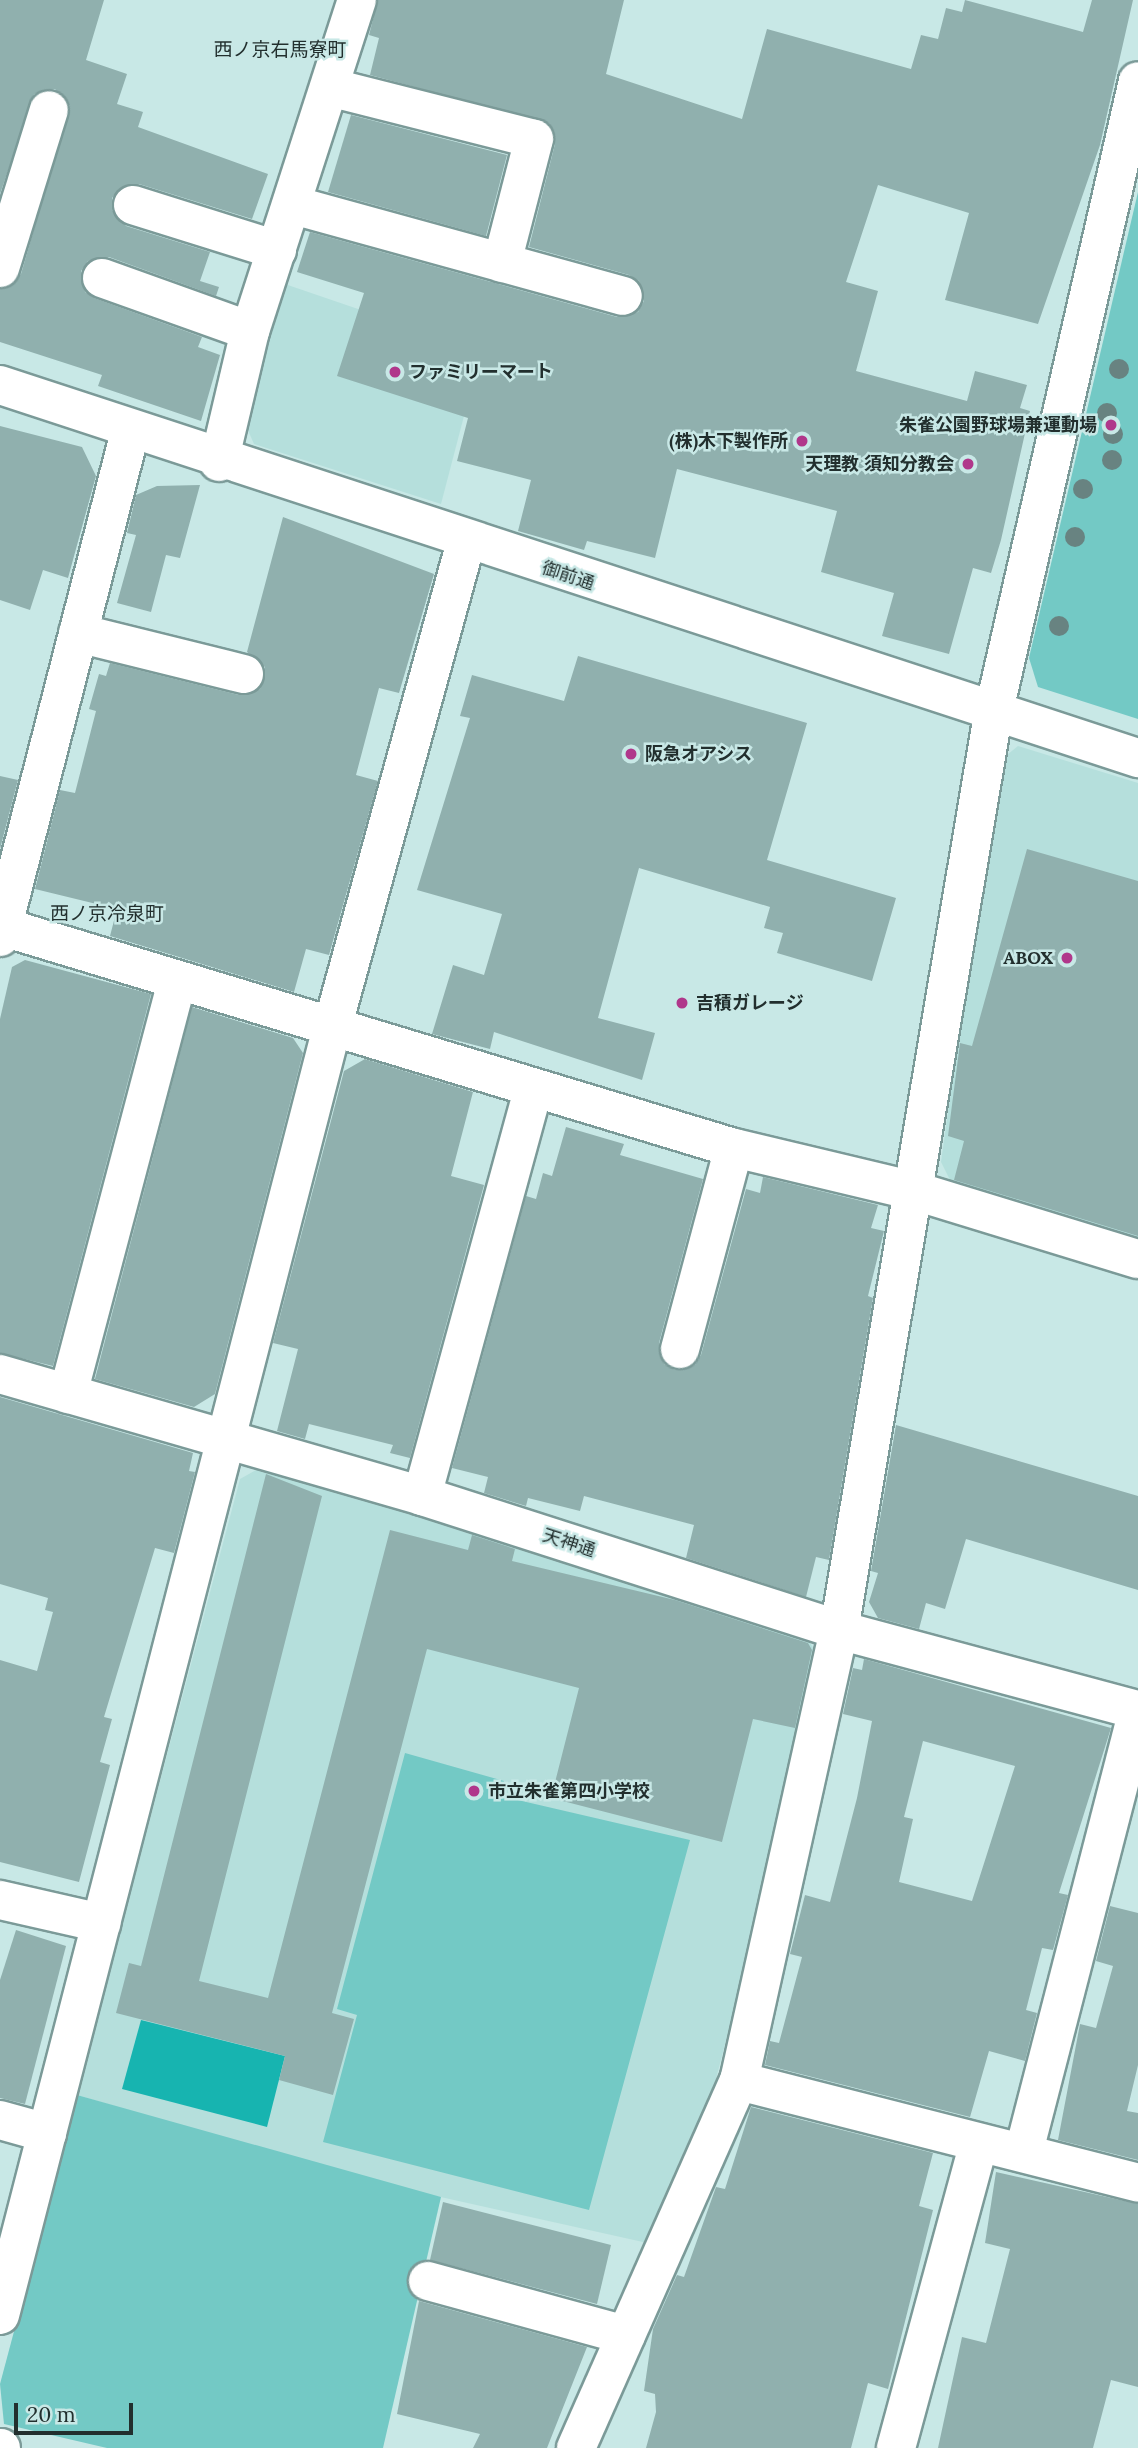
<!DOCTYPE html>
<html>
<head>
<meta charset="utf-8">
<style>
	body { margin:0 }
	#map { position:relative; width:1138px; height:2448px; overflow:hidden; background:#c8e8e6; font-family:Lora,"Noto Sans JP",serif }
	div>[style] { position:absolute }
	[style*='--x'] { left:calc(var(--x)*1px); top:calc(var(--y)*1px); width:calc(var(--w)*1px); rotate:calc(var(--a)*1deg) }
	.built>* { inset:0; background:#b5dfdc }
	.green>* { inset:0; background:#73c9c5 }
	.water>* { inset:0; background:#17b4b0 }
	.building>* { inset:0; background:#90b0ae }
	.roads { filter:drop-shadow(2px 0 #7b9a98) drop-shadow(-2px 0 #7b9a98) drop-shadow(0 2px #7b9a98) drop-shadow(0 -2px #7b9a98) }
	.minor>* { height:38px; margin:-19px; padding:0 19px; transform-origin:19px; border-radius:19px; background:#fff }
	.trees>* { width:20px; height:20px; margin:-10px; border-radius:50%; background:#688381 }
	.dots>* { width:19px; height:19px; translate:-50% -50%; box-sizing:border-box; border:4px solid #c8e8e6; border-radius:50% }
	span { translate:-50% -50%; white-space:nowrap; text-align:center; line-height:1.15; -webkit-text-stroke:5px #c8e8e6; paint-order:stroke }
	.poi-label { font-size:18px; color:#222f2e; font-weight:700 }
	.left { translate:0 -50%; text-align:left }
	.right { translate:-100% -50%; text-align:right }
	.street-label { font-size:18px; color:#222f2e }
	.neighbourhood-label { font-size:19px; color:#222f2e }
	.scale { position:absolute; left:14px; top:2403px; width:119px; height:32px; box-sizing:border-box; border:4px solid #222f2e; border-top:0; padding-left:9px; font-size:21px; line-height:24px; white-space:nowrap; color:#222f2e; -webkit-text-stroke:5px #c8e8e6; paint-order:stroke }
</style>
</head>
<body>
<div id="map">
	<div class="built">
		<div style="clip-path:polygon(279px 282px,481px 351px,441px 504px,254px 444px,244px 421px)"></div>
		<div style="clip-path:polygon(1018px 746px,1138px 783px,1138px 1240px,954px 1188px,941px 1162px,997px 763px)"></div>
		<div style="clip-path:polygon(265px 1465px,807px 1637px,823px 1666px,710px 2102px,652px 2244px,369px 2181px,77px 2095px,240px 1479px)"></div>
	</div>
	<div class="green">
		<div style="clip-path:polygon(1138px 192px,1138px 719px,1038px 687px,1029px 658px)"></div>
		<div style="clip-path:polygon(405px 1753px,504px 1781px,500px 1796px,690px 1840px,589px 2210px,323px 2142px,357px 2015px,337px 2009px)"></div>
		<div style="clip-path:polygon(77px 2095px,441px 2197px,383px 2448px,107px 2448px,4px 2424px,0 2384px)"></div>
	</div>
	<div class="water">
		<div style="clip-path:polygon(141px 2020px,285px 2056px,267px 2127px,122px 2089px)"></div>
	</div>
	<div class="building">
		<div style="clip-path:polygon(0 0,104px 0,86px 60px,127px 74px,117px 104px,143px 112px,138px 127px,268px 174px,252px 219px,139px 184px,119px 189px,112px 198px,112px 210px,126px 226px,210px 252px,200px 281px,219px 287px,216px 296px,109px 257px,88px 261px,81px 271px,85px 292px,94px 298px,202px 337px,198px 347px,220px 355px,201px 421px,98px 386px,102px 375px,0 342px,0 289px,21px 274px,70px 106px,55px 89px,34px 94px,0 194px)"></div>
		<div style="clip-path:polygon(378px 0,624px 0,606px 74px,742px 119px,767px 29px,911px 69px,921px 35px,938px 39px,946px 8px,962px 12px,965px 0,1083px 32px,1092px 0,1133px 0,1100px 145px,1038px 324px,945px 300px,969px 213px,878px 185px,846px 282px,878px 291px,856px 371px,967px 401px,975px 371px,1027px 385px,1020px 408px,1030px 411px,1001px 540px,991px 573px,973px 568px,949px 654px,882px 636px,894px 593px,821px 572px,837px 511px,677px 469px,655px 558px,587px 541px,584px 550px,518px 531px,531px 480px,457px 461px,468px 418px,337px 376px,364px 293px,297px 272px,310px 232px,617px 317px,638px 312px,644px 301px,639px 281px,629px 275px,529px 247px,555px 144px,549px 123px,370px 75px,379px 38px,369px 35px)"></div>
		<div style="clip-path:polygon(351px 115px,507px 155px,486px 236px,328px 192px)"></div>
		<div style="clip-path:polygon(0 426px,82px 447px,96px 476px,68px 578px,43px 570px,30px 610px,0 600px)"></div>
		<div style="clip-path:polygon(200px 485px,180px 558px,166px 555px,151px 612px,117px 603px,136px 535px,127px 533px,136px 495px,157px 486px)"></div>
		<div style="clip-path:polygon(283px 517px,434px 574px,399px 693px,379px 688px,356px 775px,378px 781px,329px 955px,306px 949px,294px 992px,110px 936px,117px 909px,35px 889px,60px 790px,75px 793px,96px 711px,89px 709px,99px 674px,106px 676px,110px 663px,239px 695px,260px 689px,265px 667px,247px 652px)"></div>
		<div style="clip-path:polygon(578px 656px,807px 723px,767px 860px,896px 898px,872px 981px,777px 953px,783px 933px,764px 928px,770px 907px,639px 868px,598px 1018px,655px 1033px,642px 1080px,494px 1032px,490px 1049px,432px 1034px,453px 965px,484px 975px,502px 914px,417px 890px,470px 718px,460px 716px,472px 675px,564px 701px)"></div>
		<div style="clip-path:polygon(0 776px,18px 780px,0 849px)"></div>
		<div style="clip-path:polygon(1027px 849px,1138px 881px,1138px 1236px,954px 1180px,964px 1141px,948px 1136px,960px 1043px,972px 1046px)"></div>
		<div style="clip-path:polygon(25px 960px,151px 994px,53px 1366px,0 1353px,0 1019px,12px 967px)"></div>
		<div style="clip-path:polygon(192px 1007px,293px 1038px,303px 1053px,215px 1394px,194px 1407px,95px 1379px)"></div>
		<div style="clip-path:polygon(365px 1059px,473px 1092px,451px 1176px,484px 1185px,410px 1458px,390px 1453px,393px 1445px,309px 1424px,305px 1439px,277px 1431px,298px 1349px,273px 1343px,344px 1071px)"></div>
		<div style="clip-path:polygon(566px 1127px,624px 1144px,620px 1155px,703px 1179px,659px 1343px,664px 1364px,675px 1370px,695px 1365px,701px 1355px,746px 1189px,760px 1193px,763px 1177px,878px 1205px,871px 1228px,884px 1231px,868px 1296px,873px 1298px,829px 1560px,816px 1557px,806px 1597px,686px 1558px,694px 1525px,584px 1496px,580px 1511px,528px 1498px,526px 1506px,484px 1493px,488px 1477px,452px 1468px,526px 1196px,536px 1199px,543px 1173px,552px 1176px)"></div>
		<div style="clip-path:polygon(0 1397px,193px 1453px,189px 1471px,195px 1472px,174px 1553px,155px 1548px,104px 1717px,112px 1719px,100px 1762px,110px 1765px,79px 1882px,0 1862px,0 1660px,37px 1671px,53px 1612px,45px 1610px,48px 1598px,0 1584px)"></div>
		<div style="clip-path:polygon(896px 1425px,1138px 1496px,1138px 1590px,966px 1539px,945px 1609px,926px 1603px,919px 1629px,878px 1618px,869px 1602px,878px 1573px,871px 1571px)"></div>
		<div style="clip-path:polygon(266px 1474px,322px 1496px,199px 1981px,268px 1998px,390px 1530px,468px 1550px,472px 1535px,515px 1549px,512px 1561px,675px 1600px,808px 1643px,812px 1650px,795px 1728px,753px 1719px,722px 1842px,551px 1798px,579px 1688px,427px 1649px,332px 2013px,354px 2019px,333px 2095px,279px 2080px,285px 2056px,116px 2013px,129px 1963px,141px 1966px)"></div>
		<div style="clip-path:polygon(evenodd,864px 1659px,1111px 1728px,1059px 1893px,1068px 1895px,1053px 1950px,1042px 1948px,1026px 2010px,1037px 2013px,1025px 2061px,989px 2051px,970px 2117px,765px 2065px,770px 2041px,779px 2043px,802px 1957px,790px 1954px,805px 1895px,830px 1902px,857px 1798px,872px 1721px,843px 1714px,853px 1668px,862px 1670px,864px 1659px,923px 1741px,1015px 1766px,972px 1901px,899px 1882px,913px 1819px,904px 1817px,923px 1741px)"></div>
		<div style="clip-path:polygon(1110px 1906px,1138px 1913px,1138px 2065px,1127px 2111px,1138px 2113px,1138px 2160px,1058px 2140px,1080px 2024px,1096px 2028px,1113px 1966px,1096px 1961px)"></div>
		<div style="clip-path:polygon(16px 1930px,66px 1946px,25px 2104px,0 2098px,0 1980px)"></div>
		<div style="clip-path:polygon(751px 2107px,933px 2153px,919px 2206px,933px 2210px,888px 2389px,868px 2383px,851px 2448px,646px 2448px,656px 2412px,655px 2394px,644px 2391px,653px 2329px,677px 2275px,684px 2277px,716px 2187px,725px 2189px)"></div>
		<div style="clip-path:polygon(996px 2172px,1138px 2204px,1138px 2387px,1111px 2380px,1093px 2448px,938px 2448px,962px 2337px,986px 2343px,1010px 2249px,985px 2243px)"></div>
		<div style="clip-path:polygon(443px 2202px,611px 2245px,597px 2304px,430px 2260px)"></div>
		<div style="clip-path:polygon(419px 2301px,587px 2347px,547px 2448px,473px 2448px,480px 2434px,397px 2414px)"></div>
	</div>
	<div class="roads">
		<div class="minor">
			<div style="--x:333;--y:88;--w:207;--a:14.2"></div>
			<div style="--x:534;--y:139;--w:128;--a:104.5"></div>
			<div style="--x:133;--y:205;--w:151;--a:17.4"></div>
			<div style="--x:293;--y:205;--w:342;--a:15.4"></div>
			<div style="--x:0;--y:268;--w:165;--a:-72.8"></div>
			<div style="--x:102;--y:278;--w:157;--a:19.7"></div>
			<div style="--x:0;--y:385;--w:1198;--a:18.15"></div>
			<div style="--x:219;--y:462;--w:135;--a:-76.7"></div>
			<div style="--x:250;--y:331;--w:348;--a:-72.1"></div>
			<div style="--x:78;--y:633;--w:171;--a:13.9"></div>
			<div style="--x:0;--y:926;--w:767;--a:16.83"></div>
			<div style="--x:734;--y:1148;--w:186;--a:13.4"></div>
			<div style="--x:915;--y:1191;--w:233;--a:17"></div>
			<div style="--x:0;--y:937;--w:521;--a:-75.56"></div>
			<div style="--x:680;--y:1349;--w:208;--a:-75"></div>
			<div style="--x:0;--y:1374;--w:439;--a:16.1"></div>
			<div style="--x:422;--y:1496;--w:438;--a:17.8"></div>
			<div style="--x:839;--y:1630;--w:310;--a:15"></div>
			<div style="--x:68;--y:1394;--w:428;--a:-75.2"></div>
			<div style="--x:422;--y:1496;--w:422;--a:-74.7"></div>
			<div style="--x:0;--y:1900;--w:104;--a:12.8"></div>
			<div style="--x:739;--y:2081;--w:412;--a:14.3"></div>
			<div style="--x:0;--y:2120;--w:49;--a:15.5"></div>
			<div style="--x:1024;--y:2151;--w:455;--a:-75.5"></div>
			<div style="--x:428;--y:2281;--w:205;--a:15.3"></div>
			<div style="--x:0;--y:2315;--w:1329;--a:-75.54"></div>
			<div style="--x:332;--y:1028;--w:504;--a:-74.59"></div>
			<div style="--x:0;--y:2448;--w:1;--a:0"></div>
			<div style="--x:576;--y:2448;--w:402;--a:-66.1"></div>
			<div style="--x:739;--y:2081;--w:462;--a:-77.5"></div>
			<div style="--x:839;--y:1630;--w:928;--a:-80.45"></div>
			<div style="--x:993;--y:715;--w:650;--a:-77.12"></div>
			<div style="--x:896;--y:2448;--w:312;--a:-74.8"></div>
		</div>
	</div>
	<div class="trees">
		<div style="left:1119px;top:369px"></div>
		<div style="left:1107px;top:413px"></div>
		<div style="left:1113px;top:434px"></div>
		<div style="left:1112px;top:460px"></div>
		<div style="left:1083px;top:489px"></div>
		<div style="left:1075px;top:537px"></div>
		<div style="left:1059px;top:626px"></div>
	</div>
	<div class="dots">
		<div style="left:395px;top:372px;background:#b0378b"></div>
		<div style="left:1111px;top:425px;background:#b0378b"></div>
		<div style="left:802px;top:441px;background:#b0378b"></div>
		<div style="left:968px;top:464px;background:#b0378b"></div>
		<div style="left:631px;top:754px;background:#b0378b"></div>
		<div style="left:1067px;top:958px;background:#b0378b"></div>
		<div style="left:682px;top:1003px;background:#b0378b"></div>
		<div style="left:474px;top:1791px;background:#b0378b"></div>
	</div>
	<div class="poi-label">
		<span class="left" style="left:409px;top:372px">ファミリーマート</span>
		<span class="right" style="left:1097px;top:425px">朱雀公園野球場兼運動場</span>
		<span class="right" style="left:788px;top:441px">(株)木下製作所</span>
		<span class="right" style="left:954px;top:464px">天理教 須知分教会</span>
		<span class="left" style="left:645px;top:754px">阪急オアシス</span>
		<span class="right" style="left:1053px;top:958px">ABOX</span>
		<span class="left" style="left:696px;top:1003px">吉積ガレージ</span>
		<span class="left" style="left:488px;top:1791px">市立朱雀第四小学校</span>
	</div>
	<div class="street-label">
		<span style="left:568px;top:576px;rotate:18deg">御前通</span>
		<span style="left:569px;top:1543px;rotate:18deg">天神通</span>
	</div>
	<div class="neighbourhood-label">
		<span style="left:280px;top:50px">西ノ京右馬寮町</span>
		<span style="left:107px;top:914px">西ノ京冷泉町</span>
	</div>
	<div class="scale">20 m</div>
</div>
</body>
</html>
